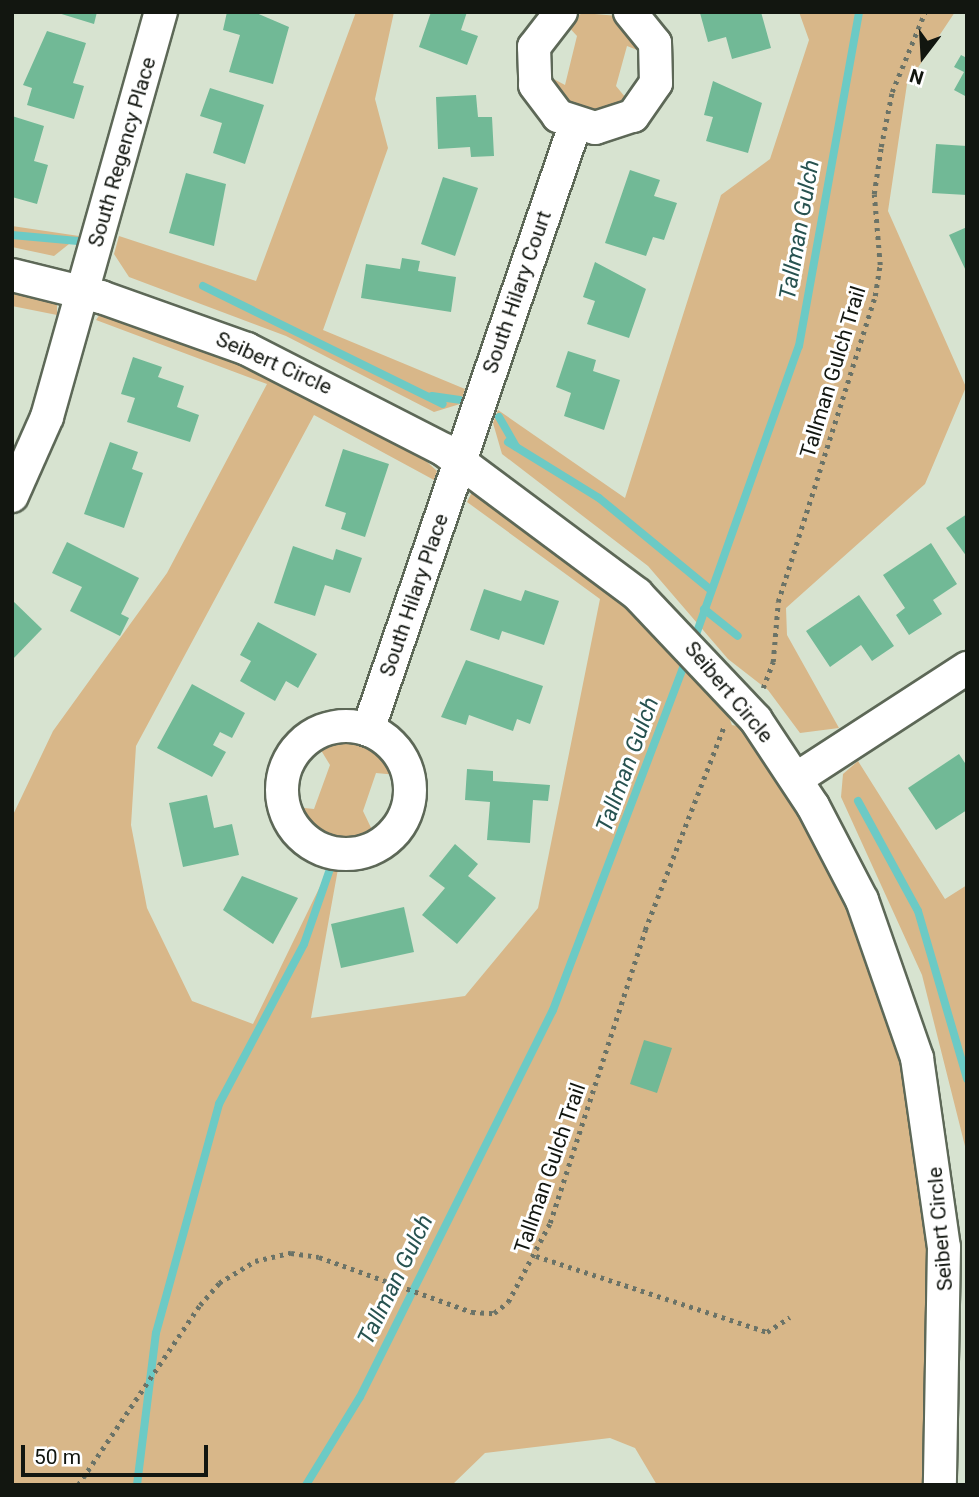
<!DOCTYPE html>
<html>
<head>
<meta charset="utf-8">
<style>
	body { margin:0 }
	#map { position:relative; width:979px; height:1497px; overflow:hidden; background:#d7e3d0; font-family:Roboto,sans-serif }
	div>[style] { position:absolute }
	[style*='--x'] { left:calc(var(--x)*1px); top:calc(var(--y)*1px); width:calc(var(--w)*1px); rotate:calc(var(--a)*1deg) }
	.green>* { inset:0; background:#d8b789 }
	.stream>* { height:8px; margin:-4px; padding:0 4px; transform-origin:4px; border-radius:4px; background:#6ccac5 }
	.building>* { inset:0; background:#71b996 }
	.path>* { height:4.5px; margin-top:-2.25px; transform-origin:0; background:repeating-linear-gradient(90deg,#6b7367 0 3.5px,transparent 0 8.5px) }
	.roads { filter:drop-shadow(2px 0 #5d6857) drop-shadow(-2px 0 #5d6857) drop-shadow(0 2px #5d6857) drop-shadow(0 -2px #5d6857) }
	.minor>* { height:32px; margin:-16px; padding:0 16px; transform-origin:16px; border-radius:16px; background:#fff }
	.minor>.ring { margin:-16px; padding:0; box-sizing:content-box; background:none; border:32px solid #fff; border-radius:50% }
	span { translate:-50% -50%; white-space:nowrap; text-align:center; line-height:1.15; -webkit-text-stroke:6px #fff; paint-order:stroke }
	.street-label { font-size:21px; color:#121610 }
	.water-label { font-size:23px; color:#275250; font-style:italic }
	.frame { position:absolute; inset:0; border:14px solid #121610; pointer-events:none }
	.north { position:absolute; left:888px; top:21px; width:70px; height:70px; -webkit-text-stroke:5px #fff; paint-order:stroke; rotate:197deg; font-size:19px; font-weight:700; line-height:28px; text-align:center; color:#121610 }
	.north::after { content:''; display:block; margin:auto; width:24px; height:32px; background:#121610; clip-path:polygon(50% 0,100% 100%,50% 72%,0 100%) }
	.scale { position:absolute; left:21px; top:1445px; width:187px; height:32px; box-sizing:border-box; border:4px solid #121610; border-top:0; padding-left:9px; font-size:21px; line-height:24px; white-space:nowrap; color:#121610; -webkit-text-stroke:5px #fff; paint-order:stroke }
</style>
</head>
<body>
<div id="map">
	<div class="green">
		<div style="clip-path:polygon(356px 12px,394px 12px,375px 99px,388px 148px,323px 330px,465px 389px,460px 404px,434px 412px,286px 336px,129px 277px,114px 254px,119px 236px,256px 281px)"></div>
		<div style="clip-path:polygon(799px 12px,955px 12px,907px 84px,888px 211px,966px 387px,925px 484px,786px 608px,787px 635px,839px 728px,800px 733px,768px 690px,728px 659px,648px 566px,502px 454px,493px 423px,498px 410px,625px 498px,721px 195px,770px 159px,809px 40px)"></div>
		<div style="clip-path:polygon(583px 13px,618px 16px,645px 53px,627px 46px,616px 86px,630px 103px,627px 109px,572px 114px,548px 76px,565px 85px,577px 36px,564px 22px)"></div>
		<div style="clip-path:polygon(12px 226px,79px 236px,54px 256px,12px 247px)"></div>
		<div style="clip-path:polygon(12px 292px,57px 304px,57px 315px,12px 306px)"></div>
		<div style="clip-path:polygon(100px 314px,258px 371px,414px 450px,437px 471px,434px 480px,314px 415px,136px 746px,131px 825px,147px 908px,192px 1001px,253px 1024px,329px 868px,338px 869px,311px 1018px,465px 996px,538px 908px,600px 599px,467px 502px,473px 490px,629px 606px,725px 707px,732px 725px,742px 727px,779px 779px,845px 901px,900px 1055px,927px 1214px,925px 1485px,657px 1485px,635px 1448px,610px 1438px,485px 1453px,452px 1485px,12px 1485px,12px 817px,53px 731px,167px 573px,267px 384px,96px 320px)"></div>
		<div style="clip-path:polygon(344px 736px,377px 745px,397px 769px,397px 775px,376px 773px,363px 811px,374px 834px,362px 844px,319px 838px,295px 807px,314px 809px,330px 765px,319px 747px)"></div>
		<div style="clip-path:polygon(858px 761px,945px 899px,967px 885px,967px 1154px,922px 975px,841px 797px,843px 774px)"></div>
	</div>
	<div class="stream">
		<div style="--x:12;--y:235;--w:66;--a:5.2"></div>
		<div style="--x:203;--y:286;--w:267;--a:26.2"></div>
		<div style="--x:432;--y:396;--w:28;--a:8"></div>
		<div style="--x:499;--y:417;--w:34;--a:60"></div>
		<div style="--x:508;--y:442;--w:107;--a:31.6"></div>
		<div style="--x:599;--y:498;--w:145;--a:39.4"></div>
		<div style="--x:704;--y:609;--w:43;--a:38.5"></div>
		<div style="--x:693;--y:643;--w:315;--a:-70.4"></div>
		<div style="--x:799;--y:346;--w:339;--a:-79.8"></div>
		<div style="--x:858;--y:801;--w:125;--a:61.4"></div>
		<div style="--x:918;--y:911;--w:175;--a:73.7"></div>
		<div style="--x:137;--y:1485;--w:153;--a:-82.9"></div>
		<div style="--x:156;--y:1333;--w:238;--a:-74.6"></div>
		<div style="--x:219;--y:1104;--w:181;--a:-62"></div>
		<div style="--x:304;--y:944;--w:86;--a:-70.9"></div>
		<div style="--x:306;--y:1485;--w:103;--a:-58.5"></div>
		<div style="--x:360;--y:1397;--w:432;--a:-63.5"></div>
		<div style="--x:553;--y:1010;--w:377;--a:-69.2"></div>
	</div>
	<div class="building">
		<div style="clip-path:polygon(55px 12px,97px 12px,94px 24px)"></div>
		<div style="clip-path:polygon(227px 12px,254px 12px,289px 27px,273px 84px,229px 72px,240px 35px,223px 30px)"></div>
		<div style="clip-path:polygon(431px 12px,467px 12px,461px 30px,478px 36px,467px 65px,419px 47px)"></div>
		<div style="clip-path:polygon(761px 12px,771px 48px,732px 59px,726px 37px,708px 42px,700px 13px)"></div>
		<div style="clip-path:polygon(47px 31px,86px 43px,73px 83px,84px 86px,74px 119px,27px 105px,32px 88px,23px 85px)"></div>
		<div style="clip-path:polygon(961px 55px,967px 58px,967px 97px,954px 90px,964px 72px,954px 67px)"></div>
		<div style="clip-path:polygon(713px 81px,762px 103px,748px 153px,706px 141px,713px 117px,704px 115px)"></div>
		<div style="clip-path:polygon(210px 88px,264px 105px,245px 164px,213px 153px,222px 123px,200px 116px)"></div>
		<div style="clip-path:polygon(476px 95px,478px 117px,492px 117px,494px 156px,471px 157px,470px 147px,438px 149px,436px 97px)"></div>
		<div style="clip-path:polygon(12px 116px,44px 126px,34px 161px,48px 165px,37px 204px,12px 197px)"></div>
		<div style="clip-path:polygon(936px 144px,967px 146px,967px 195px,932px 193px)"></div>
		<div style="clip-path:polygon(630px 170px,660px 180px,654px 196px,677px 203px,664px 240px,653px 237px,646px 256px,605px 243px)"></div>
		<div style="clip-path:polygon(186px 173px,226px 184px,214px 246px,169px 233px)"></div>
		<div style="clip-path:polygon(443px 177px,478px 188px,455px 256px,421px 244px)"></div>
		<div style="clip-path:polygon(967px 227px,967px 273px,949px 235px)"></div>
		<div style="clip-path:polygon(402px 258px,420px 261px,418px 271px,456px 277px,451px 312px,361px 298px,366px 264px,400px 269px)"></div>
		<div style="clip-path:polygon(595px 262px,646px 289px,629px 338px,587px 324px,595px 301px,583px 297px)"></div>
		<div style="clip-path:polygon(568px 351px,596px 360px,593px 371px,620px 380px,604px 430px,564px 416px,571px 393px,556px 387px)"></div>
		<div style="clip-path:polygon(133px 357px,162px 367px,158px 377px,184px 386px,177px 407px,199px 415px,190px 442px,127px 422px,135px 398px,121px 394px)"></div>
		<div style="clip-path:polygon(110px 442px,138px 452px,132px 469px,143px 473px,124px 528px,84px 514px)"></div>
		<div style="clip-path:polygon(343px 449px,389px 464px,365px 537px,341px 529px,346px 513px,325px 506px)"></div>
		<div style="clip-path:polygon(967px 514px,967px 557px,946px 528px)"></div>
		<div style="clip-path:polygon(67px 542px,139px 578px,121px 614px,129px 618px,120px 636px,70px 611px,82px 587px,52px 573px)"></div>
		<div style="clip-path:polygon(931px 543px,957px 584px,933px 600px,942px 614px,909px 635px,896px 615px,905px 608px,883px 575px)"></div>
		<div style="clip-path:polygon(293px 546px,333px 560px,336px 549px,362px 558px,350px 593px,325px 585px,315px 616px,274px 603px)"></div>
		<div style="clip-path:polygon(484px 589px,521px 601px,525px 590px,559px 601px,544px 645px,502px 631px,499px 640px,470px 630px)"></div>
		<div style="clip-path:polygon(859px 595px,894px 646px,872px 661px,861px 645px,830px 667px,806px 631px)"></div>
		<div style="clip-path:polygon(12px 600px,42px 629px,12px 660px)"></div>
		<div style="clip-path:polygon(258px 622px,317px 654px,298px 688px,286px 681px,275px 701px,240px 681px,251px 661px,240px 655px)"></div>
		<div style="clip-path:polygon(466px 660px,543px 686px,530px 724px,517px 719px,513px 731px,469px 715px,466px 725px,441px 717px)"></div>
		<div style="clip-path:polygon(192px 684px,245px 713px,232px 738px,220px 732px,213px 745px,226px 752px,212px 777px,157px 748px)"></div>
		<div style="clip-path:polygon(959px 754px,967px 766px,967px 810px,936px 830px,908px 788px)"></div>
		<div style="clip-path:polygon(467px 769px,493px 771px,493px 781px,550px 785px,548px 801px,533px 800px,530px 843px,487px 840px,490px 802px,465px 800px)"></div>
		<div style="clip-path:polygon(207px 795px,214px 828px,232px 824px,239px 855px,183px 867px,169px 803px)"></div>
		<div style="clip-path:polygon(455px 844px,478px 864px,468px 876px,496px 898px,457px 944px,422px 915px,445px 888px,429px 876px)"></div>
		<div style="clip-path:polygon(242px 876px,298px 898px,273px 944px,223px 910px)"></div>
		<div style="clip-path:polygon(404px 907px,414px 952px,341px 968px,331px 924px)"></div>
		<div style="clip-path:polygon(644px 1040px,672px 1048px,657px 1093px,630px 1084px)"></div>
	</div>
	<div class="path">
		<div style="--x:763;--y:688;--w:28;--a:-69"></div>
		<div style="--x:773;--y:662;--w:60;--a:-85.2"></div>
		<div style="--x:778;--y:602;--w:321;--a:-72.4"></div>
		<div style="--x:875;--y:296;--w:31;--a:-81"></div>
		<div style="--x:880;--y:265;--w:71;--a:-94.8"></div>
		<div style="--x:874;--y:194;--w:48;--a:-81.5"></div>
		<div style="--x:881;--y:147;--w:56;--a:-78.7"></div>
		<div style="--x:892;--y:92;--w:87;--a:-67.6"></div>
		<div style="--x:536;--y:1256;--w:243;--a:18.2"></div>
		<div style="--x:767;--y:1332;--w:27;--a:-33"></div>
		<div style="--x:78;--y:1485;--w:217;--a:-55.9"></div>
		<div style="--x:200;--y:1305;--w:29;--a:-49"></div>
		<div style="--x:219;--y:1283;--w:42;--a:-31.4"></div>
		<div style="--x:255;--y:1261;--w:37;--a:-13"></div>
		<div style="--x:291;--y:1253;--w:28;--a:8"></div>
		<div style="--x:319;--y:1257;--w:163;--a:19.8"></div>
		<div style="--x:472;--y:1312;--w:22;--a:3"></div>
		<div style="--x:494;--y:1313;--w:18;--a:-38"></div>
		<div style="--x:508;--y:1302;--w:89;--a:-62"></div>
		<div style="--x:550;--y:1223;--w:308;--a:-72"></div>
		<div style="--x:645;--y:930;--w:219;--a:-68.8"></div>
	</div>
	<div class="roads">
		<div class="minor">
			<div style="--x:561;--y:12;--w:44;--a:127.6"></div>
			<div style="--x:534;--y:47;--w:38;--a:88"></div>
			<div style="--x:535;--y:85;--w:39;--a:53"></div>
			<div style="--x:558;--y:116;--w:39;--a:18"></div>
			<div style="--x:595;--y:128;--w:40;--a:-18"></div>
			<div style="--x:633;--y:116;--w:40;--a:-55.1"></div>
			<div style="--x:656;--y:83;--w:40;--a:-91.4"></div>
			<div style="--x:655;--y:43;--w:40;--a:-129"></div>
			<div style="--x:12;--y:275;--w:92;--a:13.9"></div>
			<div style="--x:101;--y:297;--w:155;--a:19.6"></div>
			<div style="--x:247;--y:349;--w:221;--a:27.1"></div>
			<div style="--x:444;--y:450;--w:241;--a:36.7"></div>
			<div style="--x:637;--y:594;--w:173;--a:46.6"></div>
			<div style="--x:756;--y:720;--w:103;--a:56.5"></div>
			<div style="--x:813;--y:806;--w:106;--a:62.5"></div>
			<div style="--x:862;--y:900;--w:167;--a:70.8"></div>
			<div style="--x:917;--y:1058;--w:191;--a:81.9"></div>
			<div style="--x:944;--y:1247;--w:238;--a:91"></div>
			<div style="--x:12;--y:496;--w:86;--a:-66.1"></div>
			<div style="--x:47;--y:417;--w:421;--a:-74.3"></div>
			<div class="ring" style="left:282px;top:726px;width:96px;height:96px"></div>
			<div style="--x:368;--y:730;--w:639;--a:-71.11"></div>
			<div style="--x:796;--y:779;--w:204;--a:-33"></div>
		</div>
	</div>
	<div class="street-label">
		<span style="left:122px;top:152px;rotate:-74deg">South Regency Place</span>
		<span style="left:517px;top:292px;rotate:-71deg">South Hilary Court</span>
		<span style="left:274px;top:363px;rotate:24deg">Seibert Circle</span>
		<span style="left:833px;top:372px;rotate:-73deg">Tallman Gulch Trail</span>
		<span style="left:414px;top:595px;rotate:-71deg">South Hilary Place</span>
		<span style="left:729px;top:692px;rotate:50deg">Seibert Circle</span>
		<span style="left:550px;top:1168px;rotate:-71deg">Tallman Gulch Trail</span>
		<span style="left:940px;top:1229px;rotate:-95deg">Seibert Circle</span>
	</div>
	<div class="water-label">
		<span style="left:800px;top:230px;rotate:-80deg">Tallman Gulch</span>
		<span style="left:628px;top:765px;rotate:-70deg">Tallman Gulch</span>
		<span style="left:396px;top:1280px;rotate:-64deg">Tallman Gulch</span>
	</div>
	<div class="frame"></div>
	<div class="north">N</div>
	<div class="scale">50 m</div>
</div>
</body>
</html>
